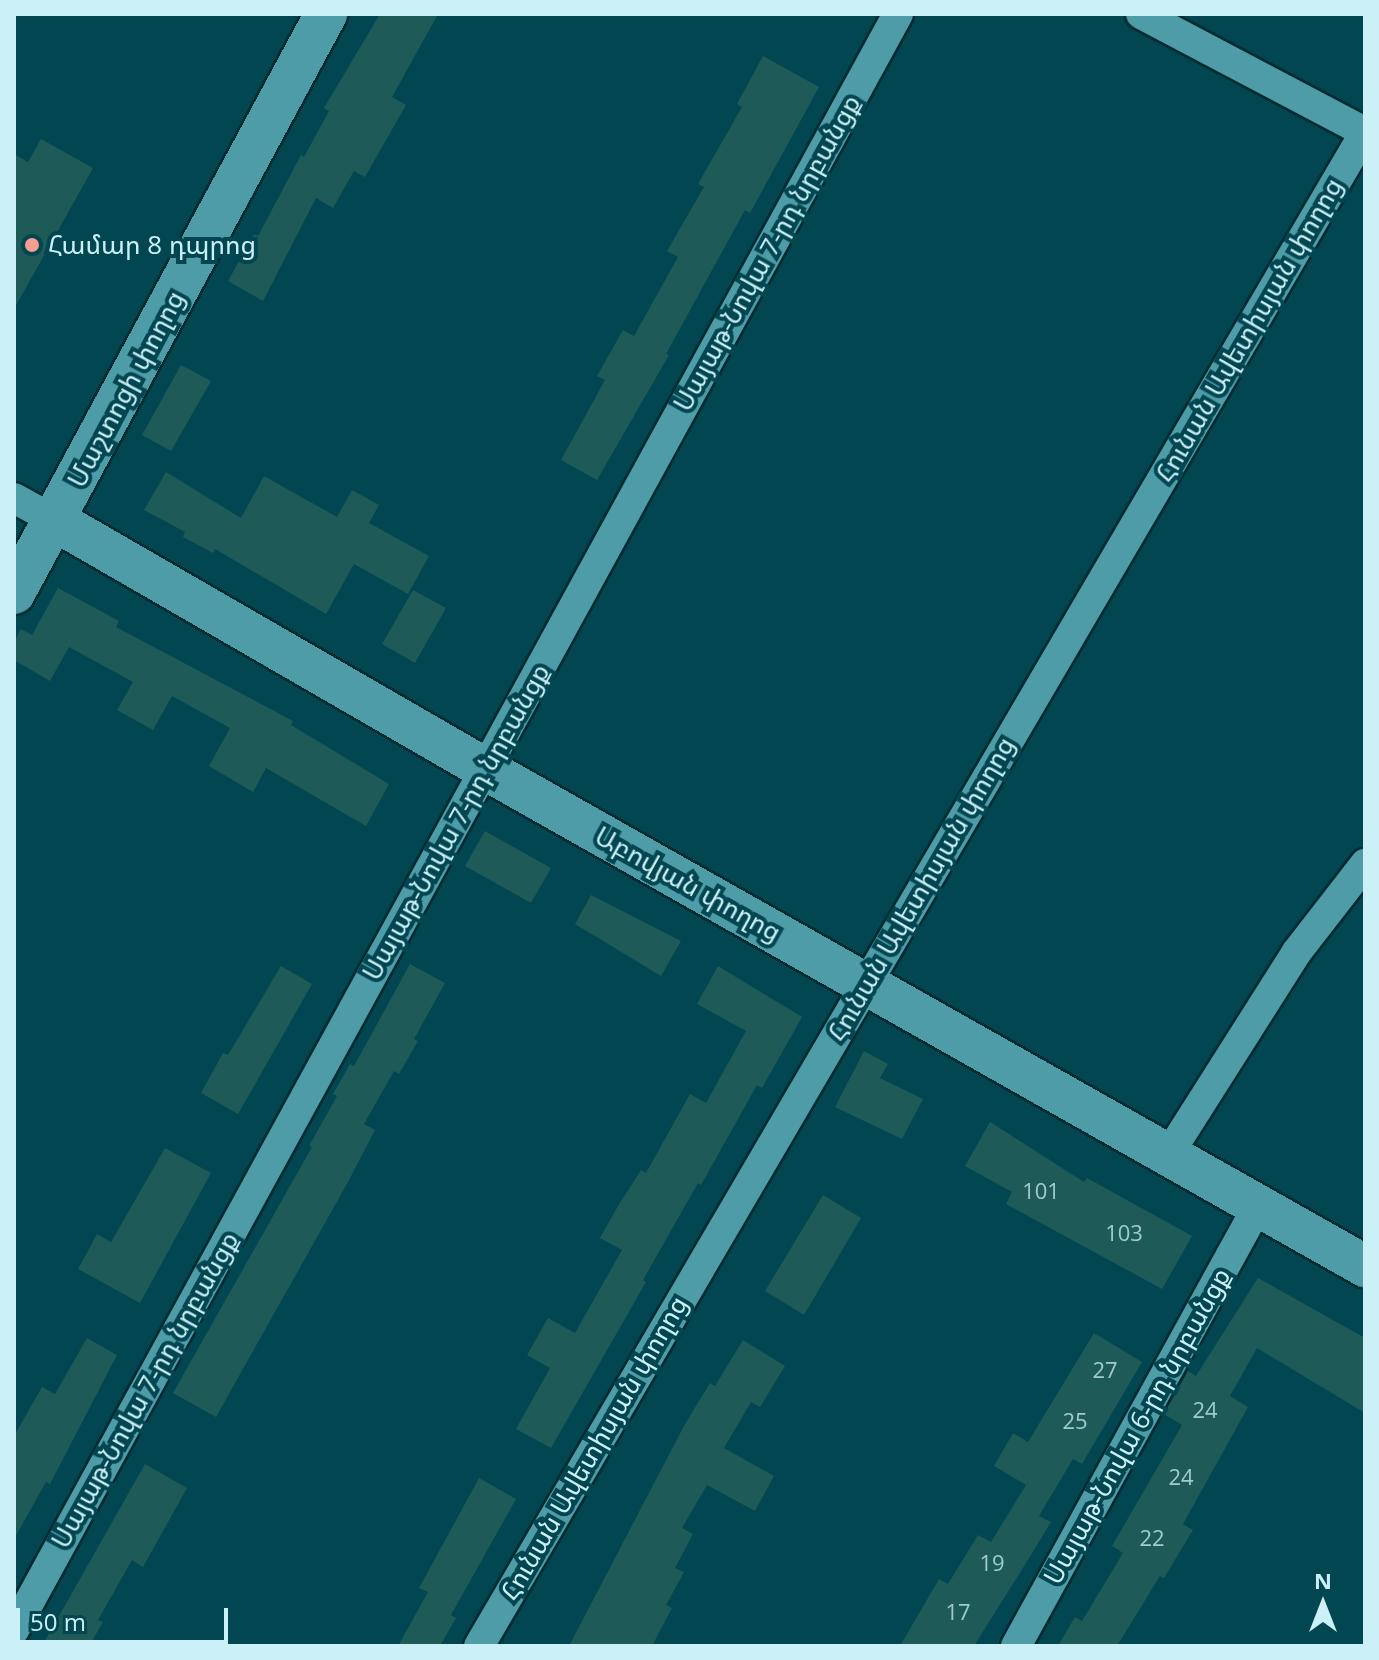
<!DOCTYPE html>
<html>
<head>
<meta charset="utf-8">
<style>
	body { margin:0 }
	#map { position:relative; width:1379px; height:1660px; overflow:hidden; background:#014650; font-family:"Open Sans","Noto Sans Armenian",sans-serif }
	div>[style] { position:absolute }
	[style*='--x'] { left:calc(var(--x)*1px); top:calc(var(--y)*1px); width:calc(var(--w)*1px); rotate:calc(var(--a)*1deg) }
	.building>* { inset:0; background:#1e5b58 }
	.roads { filter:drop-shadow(2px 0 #002b31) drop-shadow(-2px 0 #002b31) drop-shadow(0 2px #002b31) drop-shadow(0 -2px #002b31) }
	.minor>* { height:30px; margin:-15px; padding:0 15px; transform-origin:15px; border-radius:15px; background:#4f9ca9 }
	.secondary>* { height:42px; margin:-21px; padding:0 21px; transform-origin:21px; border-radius:21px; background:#4f9ca9 }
	.dots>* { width:22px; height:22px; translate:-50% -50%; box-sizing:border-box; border:4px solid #014650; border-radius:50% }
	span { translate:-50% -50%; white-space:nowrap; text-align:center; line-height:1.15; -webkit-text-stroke:8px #014650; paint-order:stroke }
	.number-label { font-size:22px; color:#a0cbcf }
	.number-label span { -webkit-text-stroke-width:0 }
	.poi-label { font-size:26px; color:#ccf0f7 }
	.left { translate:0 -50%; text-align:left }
	.street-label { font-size:26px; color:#ccf0f7 }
	.frame { position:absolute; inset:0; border:16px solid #ccf0f7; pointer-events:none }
	.north { position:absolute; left:1283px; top:1564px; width:80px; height:80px; -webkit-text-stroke:6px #014650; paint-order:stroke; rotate:0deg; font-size:22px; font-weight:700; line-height:32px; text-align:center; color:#ccf0f7 }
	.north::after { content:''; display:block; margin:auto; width:28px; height:36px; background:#ccf0f7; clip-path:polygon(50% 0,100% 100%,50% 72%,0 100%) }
	.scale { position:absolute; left:16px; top:1608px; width:212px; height:36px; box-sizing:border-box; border:4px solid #ccf0f7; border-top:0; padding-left:10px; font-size:24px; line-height:28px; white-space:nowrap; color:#ccf0f7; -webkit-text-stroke:6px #014650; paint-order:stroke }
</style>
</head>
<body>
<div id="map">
	<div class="building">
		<div style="clip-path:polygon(380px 14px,438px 14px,392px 97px,406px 105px,365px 177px,354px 171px,333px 208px,316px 198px,263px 301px,228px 281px,254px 234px,258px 236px,301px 155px,304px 157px,329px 111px,324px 108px)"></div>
		<div style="clip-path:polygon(763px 56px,819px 87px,750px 213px,745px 210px,666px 354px,669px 355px,597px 480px,561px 460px,605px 380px,597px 376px,623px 330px,634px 336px,678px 257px,667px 251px,704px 187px,698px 184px,742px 107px,737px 104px)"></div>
		<div style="clip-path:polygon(41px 139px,93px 168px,14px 309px,14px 154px,28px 162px)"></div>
		<div style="clip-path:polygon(181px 365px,211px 381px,171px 451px,142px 435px)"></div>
		<div style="clip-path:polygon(166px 472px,241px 518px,264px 476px,337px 517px,352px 490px,379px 505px,369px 523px,429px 556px,408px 594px,354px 564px,326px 614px,215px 549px,213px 553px,183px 537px,185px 532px,144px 510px)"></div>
		<div style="clip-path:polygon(58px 588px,119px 621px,116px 627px,293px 721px,291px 725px,389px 784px,366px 826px,266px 768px,253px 792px,209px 766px,230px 728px,172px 696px,153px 730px,117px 710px,133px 682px,69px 647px,50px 681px,14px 660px,14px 642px,21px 629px,32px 635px)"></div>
		<div style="clip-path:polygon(413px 590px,446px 608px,415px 663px,382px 644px)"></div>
		<div style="clip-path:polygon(485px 831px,551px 868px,531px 903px,465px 866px)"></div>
		<div style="clip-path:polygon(591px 895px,681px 941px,661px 976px,575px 924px)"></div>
		<div style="clip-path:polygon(410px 964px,445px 983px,414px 1039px,418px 1041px,399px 1074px,394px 1071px,364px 1124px,375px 1130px,348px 1182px,216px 1417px,173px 1393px,312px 1147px,309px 1146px,337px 1096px,333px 1094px,350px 1064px,354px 1066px)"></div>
		<div style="clip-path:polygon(281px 966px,312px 984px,238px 1114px,201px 1093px,223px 1053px,228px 1055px)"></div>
		<div style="clip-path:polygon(718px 966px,802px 1017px,762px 1088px,757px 1085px,701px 1185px,698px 1183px,643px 1280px,646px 1282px,551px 1448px,516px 1429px,550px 1368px,527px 1355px,548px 1318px,575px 1333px,622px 1250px,600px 1238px,618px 1206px,641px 1170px,646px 1173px,690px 1094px,706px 1103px,746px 1031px,697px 1004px)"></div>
		<div style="clip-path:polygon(864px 1051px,888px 1064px,880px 1078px,923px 1099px,902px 1139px,835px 1107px)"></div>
		<div style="clip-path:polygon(990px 1122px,1084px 1182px,1087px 1178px,1192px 1236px,1162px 1289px,1006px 1204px,1012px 1192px,965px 1166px)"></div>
		<div style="clip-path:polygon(165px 1148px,211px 1173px,140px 1303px,78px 1269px,97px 1234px,111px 1242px)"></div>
		<div style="clip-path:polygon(823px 1195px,861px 1218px,804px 1315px,765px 1291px)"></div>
		<div style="clip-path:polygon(1258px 1278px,1365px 1338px,1365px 1413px,1257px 1348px,1230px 1396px,1248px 1407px,1183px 1524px,1193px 1530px,1164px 1578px,1160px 1576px,1117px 1646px,1058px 1646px,1075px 1617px,1082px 1621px,1123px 1553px,1112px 1546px,1182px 1425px,1164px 1414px,1188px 1371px,1196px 1376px)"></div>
		<div style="clip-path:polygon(1094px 1333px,1142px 1362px,1082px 1464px,1073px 1459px,1039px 1516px,1051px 1522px,1031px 1555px,974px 1646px,900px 1646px,939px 1579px,948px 1584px,978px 1535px,991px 1542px,1026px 1485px,994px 1466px,1013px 1433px,1028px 1442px)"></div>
		<div style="clip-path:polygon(87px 1338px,117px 1355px,50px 1484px,46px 1482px,14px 1539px,14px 1436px,42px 1387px,55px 1394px)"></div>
		<div style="clip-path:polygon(743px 1340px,785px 1366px,760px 1407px,751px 1402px,724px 1448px,774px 1476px,755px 1511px,707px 1485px,682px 1528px,693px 1534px,675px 1568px,684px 1572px,666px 1605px,672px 1608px,652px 1646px,569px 1646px,685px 1424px,710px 1383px,715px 1386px)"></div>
		<div style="clip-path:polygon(145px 1464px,187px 1488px,143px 1567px,132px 1560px,98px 1620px,103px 1622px,89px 1646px,42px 1646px)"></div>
		<div style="clip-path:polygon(479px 1478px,516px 1499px,451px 1615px,456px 1618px,440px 1646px,398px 1646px,428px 1592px,419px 1588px)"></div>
	</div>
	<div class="roads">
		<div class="minor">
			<div style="--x:1141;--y:14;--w:253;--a:27.8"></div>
			<div style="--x:14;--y:498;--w:48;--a:28.7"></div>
			<div style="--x:1168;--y:1155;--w:239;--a:-57.6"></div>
			<div style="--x:1296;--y:953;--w:113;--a:-52.2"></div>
			<div style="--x:14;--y:1630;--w:1842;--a:-61.32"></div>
			<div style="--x:479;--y:1646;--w:1754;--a:-59.66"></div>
			<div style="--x:1016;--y:1646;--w:502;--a:-61.19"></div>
		</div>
		<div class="secondary">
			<div style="--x:56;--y:521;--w:496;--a:30"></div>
			<div style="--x:485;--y:769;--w:1011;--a:29.46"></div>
			<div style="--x:14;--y:593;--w:658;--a:-61.68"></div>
		</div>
	</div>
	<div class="dots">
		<div style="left:32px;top:245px;background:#f59d8e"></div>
	</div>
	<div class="number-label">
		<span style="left:1041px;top:1191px">101</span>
		<span style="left:1124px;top:1233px">103</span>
		<span style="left:1105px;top:1370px">27</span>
		<span style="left:1205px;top:1410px">24</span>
		<span style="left:1075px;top:1421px">25</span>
		<span style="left:1181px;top:1477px">24</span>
		<span style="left:1152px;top:1538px">22</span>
		<span style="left:992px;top:1563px">19</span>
		<span style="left:958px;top:1612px">17</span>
	</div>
	<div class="poi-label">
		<span class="left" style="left:48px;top:245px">Համար 8 դպրոց</span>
	</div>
	<div class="street-label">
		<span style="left:767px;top:253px;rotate:-61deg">Սայաթ-Նովա 7-րդ նրբանցք</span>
		<span style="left:1249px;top:330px;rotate:-60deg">Հունան Ավետիսյան փողոց</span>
		<span style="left:126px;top:389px;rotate:-62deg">Մաշտոցի փողոց</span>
		<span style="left:456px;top:822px;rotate:-61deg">Սայաթ-Նովա 7-րդ նրբանցք</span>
		<span style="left:688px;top:884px;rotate:29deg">Աբովյան փողոց</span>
		<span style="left:921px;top:889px;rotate:-60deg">Հունան Ավետիսյան փողոց</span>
		<span style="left:145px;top:1390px;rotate:-61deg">Սայաթ-Նովա 7-րդ նրբանցք</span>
		<span style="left:1137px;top:1426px;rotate:-61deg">Սայաթ-Նովա 6-րդ նրբանցք</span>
		<span style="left:594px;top:1448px;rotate:-60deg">Հունան Ավետիսյան փողոց</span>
	</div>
	<div class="frame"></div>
	<div class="north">N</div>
	<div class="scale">50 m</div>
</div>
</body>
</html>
